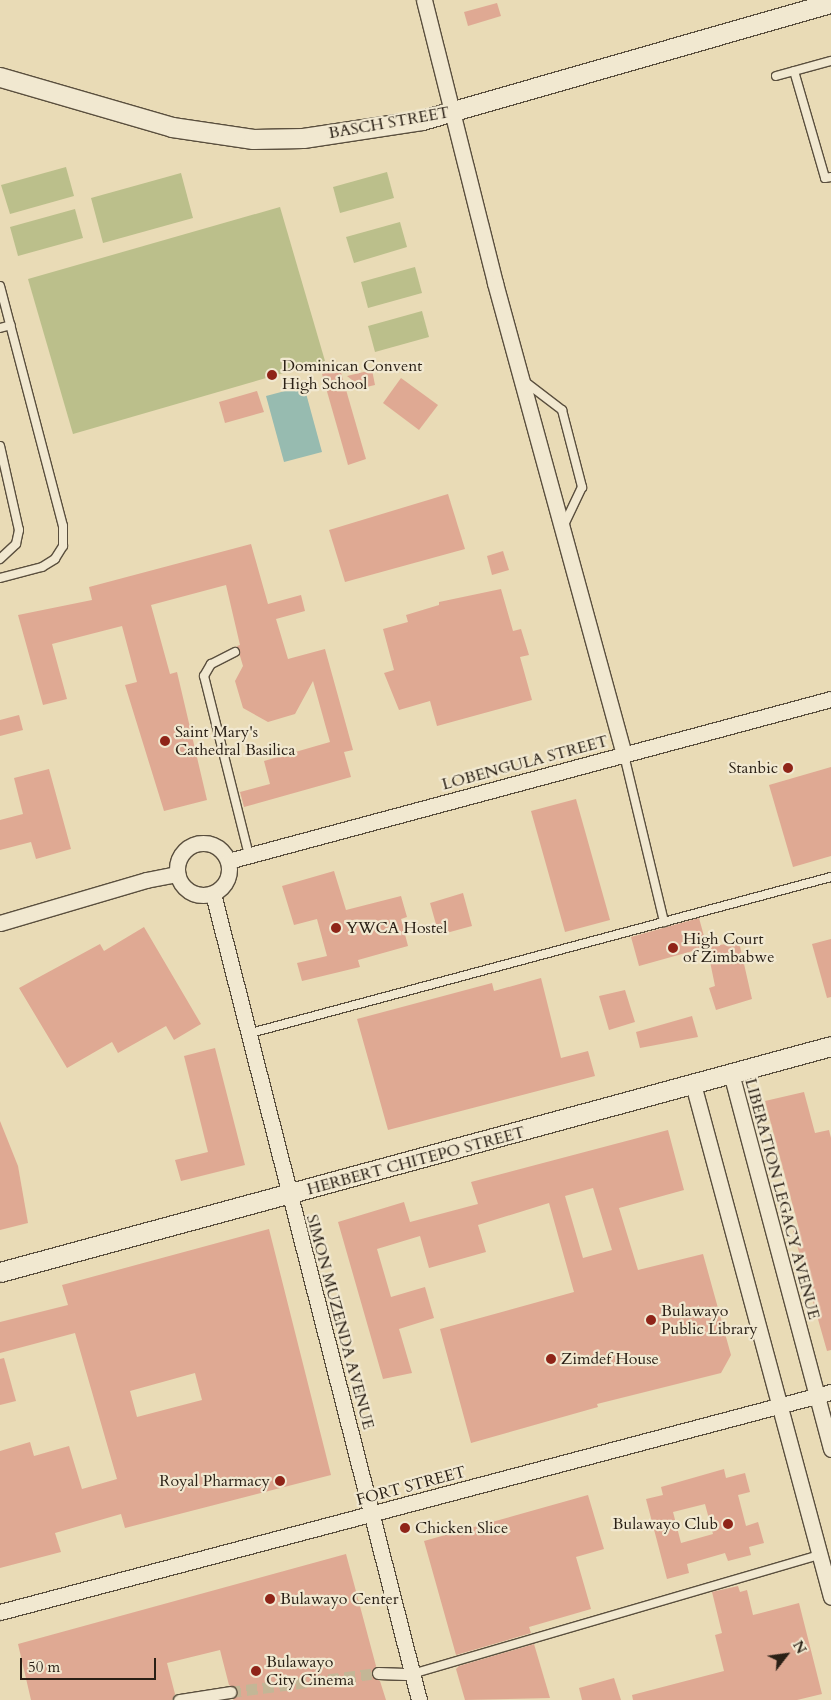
<!DOCTYPE html>
<html>
<head>
<meta charset="utf-8">
<style>
	body { margin:0 }
	#map { position:relative; width:831px; height:1700px; overflow:hidden; background:#e9dbb6; font-family:Cardo,serif }
	div>[style] { position:absolute }
	[style*='--x'] { left:calc(var(--x)*1px); top:calc(var(--y)*1px); width:calc(var(--w)*1px); rotate:calc(var(--a)*1deg) }
	.green>* { inset:0; background:#bbbf8b }
	.water>* { inset:0; background:#97bbb0 }
	.building>* { inset:0; background:#dfa993 }
	.pedestrian-tunnel>* { height:11px; margin-top:-5.5px; transform-origin:0; background:repeating-linear-gradient(90deg,#c3b696 0 11px,transparent 0 16.5px) }
	.roads { filter:drop-shadow(1px 0 #5a4f3e) drop-shadow(-1px 0 #5a4f3e) drop-shadow(0 1px #5a4f3e) drop-shadow(0 -1px #5a4f3e) }
	.service>* { height:8px; margin:-4px; padding:0 4px; transform-origin:4px; border-radius:4px; background:#f1e8d0 }
	.pedestrian>* { height:11px; margin:-5.5px; padding:0 5.5px; transform-origin:5.5px; border-radius:5.5px; background:#f1e8d0 }
	.minor>* { height:15px; margin:-7.5px; padding:0 7.5px; transform-origin:7.5px; border-radius:7.5px; background:#f1e8d0 }
	.minor>.ring { margin:-7.5px; padding:0; box-sizing:content-box; background:none; border:15px solid #f1e8d0; border-radius:50% }
	.tertiary>* { height:19px; margin:-9.5px; padding:0 9.5px; transform-origin:9.5px; border-radius:9.5px; background:#f1e8d0 }
	.dots>* { width:14px; height:14px; translate:-50% -50%; box-sizing:border-box; border:2px solid #f1e8d0; border-radius:50% }
	span { translate:-50% -50%; white-space:nowrap; text-align:center; line-height:1.15; -webkit-text-stroke:4.5px #f1e8d0; paint-order:stroke }
	.street-label { font-size:16px; color:#2a2016 }
	.poi-label { font-size:16px; color:#2a2016 }
	.left { translate:0 -50%; text-align:left }
	.right { translate:-100% -50%; text-align:right }
	.north { position:absolute; left:761px; top:1630px; width:50px; height:50px; -webkit-text-stroke:4px #f1e8d0; paint-order:stroke; rotate:60deg; font-size:14px; font-weight:700; line-height:20px; text-align:center; color:#2a2016 }
	.north::after { content:''; display:block; margin:auto; width:18px; height:22px; background:#2a2016; clip-path:polygon(50% 0,100% 100%,50% 72%,0 100%) }
	.scale { position:absolute; left:20px; top:1658px; width:136px; height:22px; box-sizing:border-box; border:2px solid #2a2016; border-top:0; padding-left:6px; font-size:15px; line-height:18px; white-space:nowrap; color:#2a2016; -webkit-text-stroke:4px #f1e8d0; paint-order:stroke }
</style>
</head>
<body>
<div id="map">
	<div class="green">
		<div style="clip-path:polygon(66px 167px,74px 196px,10px 214px,1px 185px)"></div>
		<div style="clip-path:polygon(387px 172px,394px 198px,340px 213px,333px 187px)"></div>
		<div style="clip-path:polygon(181px 173px,193px 218px,103px 243px,91px 198px)"></div>
		<div style="clip-path:polygon(280px 207px,325px 361px,73px 434px,28px 279px)"></div>
		<div style="clip-path:polygon(75px 209px,83px 238px,18px 256px,10px 227px)"></div>
		<div style="clip-path:polygon(400px 222px,407px 247px,354px 263px,346px 237px)"></div>
		<div style="clip-path:polygon(415px 267px,422px 293px,368px 308px,361px 282px)"></div>
		<div style="clip-path:polygon(422px 311px,429px 337px,375px 352px,368px 326px)"></div>
	</div>
	<div class="water">
		<div style="clip-path:polygon(304px 386px,322px 452px,284px 462px,266px 396px)"></div>
	</div>
	<div class="building">
		<div style="clip-path:polygon(497px 3px,501px 16px,468px 26px,464px 12px)"></div>
		<div style="clip-path:polygon(340px 369px,366px 459px,348px 465px,322px 374px)"></div>
		<div style="clip-path:polygon(372px 370px,375px 385px,362px 388px,347px 376px)"></div>
		<div style="clip-path:polygon(401px 378px,438px 405px,419px 430px,383px 403px)"></div>
		<div style="clip-path:polygon(257px 391px,264px 412px,225px 423px,219px 402px)"></div>
		<div style="clip-path:polygon(448px 494px,465px 549px,345px 582px,329px 530px)"></div>
		<div style="clip-path:polygon(251px 544px,268px 604px,301px 595px,305px 611px,276px 619px,288px 659px,325px 649px,353px 750px,344px 752px,351px 777px,244px 807px,240px 792px,270px 784px,264px 761px,330px 742px,313px 681px,295px 714px,268px 722px,243px 708px,235px 681px,243px 666px,237px 646px,240px 645px,226px 585px,151px 605px,170px 674px,177px 672px,207px 800px,164px 811px,125px 685px,137px 682px,122px 626px,52px 644px,67px 699px,43px 705px,18px 615px,92px 600px,89px 587px)"></div>
		<div style="clip-path:polygon(503px 551px,509px 570px,492px 575px,487px 556px)"></div>
		<div style="clip-path:polygon(501px 589px,513px 631px,521px 629px,529px 655px,520px 657px,532px 700px,437px 726px,430px 701px,399px 710px,384px 673px,394px 670px,383px 629px,408px 622px,406px 615px,439px 605px,439px 602px)"></div>
		<div style="clip-path:polygon(19px 715px,23px 730px,0 736px,0 720px)"></div>
		<div style="clip-path:polygon(831px 767px,831px 856px,793px 867px,769px 785px)"></div>
		<div style="clip-path:polygon(49px 769px,71px 849px,36px 859px,31px 842px,0 850px,0 820px,23px 814px,14px 778px)"></div>
		<div style="clip-path:polygon(576px 799px,610px 920px,565px 932px,531px 811px)"></div>
		<div style="clip-path:polygon(334px 871px,346px 910px,401px 896px,407px 917px,401px 919px,408px 946px,358px 960px,360px 967px,302px 981px,297px 963px,327px 956px,317px 919px,294px 925px,282px 886px)"></div>
		<div style="clip-path:polygon(463px 893px,472px 926px,439px 935px,430px 903px)"></div>
		<div style="clip-path:polygon(699px 918px,707px 947px,639px 966px,631px 937px)"></div>
		<div style="clip-path:polygon(144px 927px,201px 1024px,174px 1040px,166px 1026px,118px 1053px,112px 1042px,67px 1068px,19px 988px,100px 944px,104px 951px)"></div>
		<div style="clip-path:polygon(831px 939px,831px 997px,827px 998px,812px 944px)"></div>
		<div style="clip-path:polygon(739px 942px,752px 999px,716px 1010px,709px 988px,715px 986px,707px 947px)"></div>
		<div style="clip-path:polygon(541px 978px,561px 1058px,588px 1051px,595px 1076px,388px 1130px,357px 1019px,492px 983px,494px 991px)"></div>
		<div style="clip-path:polygon(625px 990px,635px 1022px,609px 1030px,599px 996px)"></div>
		<div style="clip-path:polygon(692px 1016px,698px 1037px,640px 1048px,636px 1032px)"></div>
		<div style="clip-path:polygon(215px 1048px,245px 1165px,181px 1181px,175px 1160px,208px 1152px,184px 1056px)"></div>
		<div style="clip-path:polygon(804px 1092px,815px 1133px,829px 1130px,831px 1138px,831px 1350px,827px 1351px,793px 1231px,799px 1229px,765px 1101px)"></div>
		<div style="clip-path:polygon(0 1121px,18px 1166px,28px 1223px,0 1230px)"></div>
		<div style="clip-path:polygon(evenodd,668px 1130px,684px 1190px,619px 1208px,638px 1270px,703px 1254px,731px 1355px,721px 1373px,597px 1404px,598px 1407px,471px 1443px,440px 1329px,574px 1292px,549px 1203px,478px 1225px,486px 1252px,429px 1268px,420px 1236px,377px 1249px,391px 1297px,425px 1287px,434px 1318px,399px 1329px,412px 1373px,383px 1379px,338px 1222px,404px 1202px,410px 1222px,478px 1204px,471px 1182px,668px 1130px,593px 1188px,612px 1250px,583px 1258px,565px 1196px,593px 1188px)"></div>
		<div style="clip-path:polygon(evenodd,269px 1229px,331px 1475px,125px 1528px,121px 1514px,55px 1533px,61px 1552px,0 1568px,0 1451px,30px 1442px,34px 1456px,69px 1446px,82px 1489px,117px 1479px,75px 1333px,0 1353px,0 1322px,68px 1305px,62px 1285px,269px 1229px,195px 1373px,202px 1400px,137px 1417px,130px 1391px,195px 1373px)"></div>
		<div style="clip-path:polygon(4px 1358px,16px 1401px,0 1405px,0 1359px)"></div>
		<div style="clip-path:polygon(evenodd,724px 1469px,726px 1478px,745px 1473px,750px 1492px,738px 1495px,746px 1526px,758px 1522px,764px 1543px,749px 1547px,751px 1555px,728px 1561px,725px 1553px,687px 1564px,689px 1573px,667px 1579px,646px 1499px,663px 1495px,661px 1487px,724px 1469px,705px 1504px,713px 1534px,681px 1543px,673px 1512px,705px 1504px)"></div>
		<div style="clip-path:polygon(588px 1495px,604px 1549px,576px 1557px,591px 1609px,529px 1627px,531px 1633px,456px 1655px,424px 1541px)"></div>
		<div style="clip-path:polygon(346px 1554px,376px 1666px,371px 1676px,380px 1681px,386px 1700px,233px 1700px,237px 1690px,229px 1685px,220px 1650px,167px 1663px,175px 1694px,172px 1700px,31px 1700px,18px 1644px)"></div>
		<div style="clip-path:polygon(738px 1586px,740px 1592px,747px 1590px,753px 1615px,799px 1603px,822px 1694px,797px 1700px,633px 1700px,632px 1695px,724px 1671px,715px 1635px,722px 1633px,712px 1592px)"></div>
		<div style="clip-path:polygon(534px 1644px,550px 1698px,465px 1700px,456px 1669px,459px 1666px)"></div>
		<div style="clip-path:polygon(614px 1678px,621px 1700px,582px 1700px,579px 1688px)"></div>
	</div>
	<div class="pedestrian-tunnel">
		<div style="--x:230;--y:1692;--w:149;--a:-7.3"></div>
	</div>
	<div class="roads">
		<div class="service">
			<div style="--x:794;--y:71;--w:111;--a:73.8"></div>
			<div style="--x:825;--y:178;--w:6;--a:-9"></div>
			<div style="--x:776;--y:76;--w:57;--a:-15.3"></div>
			<div style="--x:0;--y:286;--w:248;--a:75.3"></div>
			<div style="--x:63;--y:526;--w:20;--a:90"></div>
			<div style="--x:63;--y:546;--w:15;--a:122"></div>
			<div style="--x:55;--y:559;--w:15;--a:148"></div>
			<div style="--x:42;--y:567;--w:43;--a:165.3"></div>
			<div style="--x:0;--y:328;--w:11;--a:-15"></div>
			<div style="--x:524;--y:381;--w:48;--a:37.3"></div>
			<div style="--x:562;--y:410;--w:80;--a:75.4"></div>
			<div style="--x:582;--y:487;--w:44;--a:115.4"></div>
			<div style="--x:0;--y:446;--w:86;--a:77.3"></div>
			<div style="--x:19;--y:530;--w:14;--a:102"></div>
			<div style="--x:16;--y:544;--w:22;--a:137"></div>
			<div style="--x:235;--y:652;--w:27;--a:153"></div>
			<div style="--x:211;--y:664;--w:14;--a:120"></div>
			<div style="--x:204;--y:676;--w:185;--a:75.9"></div>
			<div style="--x:624;--y:755;--w:172;--a:76.5"></div>
			<div style="--x:247;--y:1034;--w:605;--a:-15.05"></div>
			<div style="--x:412;--y:1674;--w:425;--a:-16.3"></div>
		</div>
		<div class="pedestrian">
			<div style="--x:378;--y:1673;--w:34;--a:2"></div>
			<div style="--x:179;--y:1700;--w:52;--a:-8.9"></div>
		</div>
		<div class="minor">
			<div style="--x:424;--y:0;--w:292;--a:75.9"></div>
			<div style="--x:495;--y:283;--w:489;--a:74.7"></div>
			<div class="ring" style="left:177px;top:843px;width:37px;height:37px"></div>
			<div style="--x:228;--y:861;--w:624;--a:-15.04"></div>
			<div style="--x:213;--y:894;--w:832;--a:75.66"></div>
			<div style="--x:0;--y:923;--w:152;--a:-16.4"></div>
			<div style="--x:146;--y:880;--w:32;--a:-11"></div>
			<div style="--x:731;--y:1073;--w:389;--a:75.1"></div>
			<div style="--x:693;--y:1084;--w:531;--a:74.94"></div>
			<div style="--x:0;--y:1612;--w:860;--a:-14.83"></div>
		</div>
		<div class="tertiary">
			<div style="--x:0;--y:77;--w:179;--a:16.2"></div>
			<div style="--x:172;--y:127;--w:82;--a:8.4"></div>
			<div style="--x:253;--y:139;--w:50;--a:-1.1"></div>
			<div style="--x:303;--y:138;--w:120;--a:-8.6"></div>
			<div style="--x:422;--y:120;--w:425;--a:-16"></div>
			<div style="--x:0;--y:1272;--w:861;--a:-15.21"></div>
		</div>
	</div>
	<div class="dots">
		<div style="left:272px;top:375px;background:#8f2418"></div>
		<div style="left:165px;top:741px;background:#8f2418"></div>
		<div style="left:788px;top:768px;background:#8f2418"></div>
		<div style="left:336px;top:928px;background:#8f2418"></div>
		<div style="left:673px;top:948px;background:#8f2418"></div>
		<div style="left:651px;top:1320px;background:#8f2418"></div>
		<div style="left:551px;top:1359px;background:#8f2418"></div>
		<div style="left:280px;top:1481px;background:#8f2418"></div>
		<div style="left:728px;top:1524px;background:#8f2418"></div>
		<div style="left:405px;top:1528px;background:#8f2418"></div>
		<div style="left:270px;top:1599px;background:#8f2418"></div>
		<div style="left:256px;top:1671px;background:#8f2418"></div>
	</div>
	<div class="street-label">
		<span style="left:389px;top:123px;rotate:-10deg">BASCH STREET</span>
		<span style="left:525px;top:763px;rotate:-15deg">LOBENGULA STREET</span>
		<span style="left:416px;top:1161px;rotate:-15deg">HERBERT CHITEPO STREET</span>
		<span style="left:782px;top:1199px;rotate:75deg">LIBERATION LEGACY AVENUE</span>
		<span style="left:340px;top:1322px;rotate:75deg">SIMON MUZENDA AVENUE</span>
		<span style="left:411px;top:1486px;rotate:-15deg">FORT STREET</span>
	</div>
	<div class="poi-label">
		<span class="left" style="left:282px;top:375px">Dominican Convent<br>High School</span>
		<span class="left" style="left:175px;top:741px">Saint Mary's<br>Cathedral Basilica</span>
		<span class="right" style="left:778px;top:768px">Stanbic</span>
		<span class="left" style="left:346px;top:928px">YWCA Hostel</span>
		<span class="left" style="left:683px;top:948px">High Court<br>of Zimbabwe</span>
		<span class="left" style="left:661px;top:1320px">Bulawayo<br>Public Library</span>
		<span class="left" style="left:561px;top:1359px">Zimdef House</span>
		<span class="right" style="left:270px;top:1481px">Royal Pharmacy</span>
		<span class="right" style="left:718px;top:1524px">Bulawayo Club</span>
		<span class="left" style="left:415px;top:1528px">Chicken Slice</span>
		<span class="left" style="left:280px;top:1599px">Bulawayo Center</span>
		<span class="left" style="left:266px;top:1671px">Bulawayo<br>City Cinema</span>
	</div>
	<div class="north">N</div>
	<div class="scale">50 m</div>
</div>
</body>
</html>
